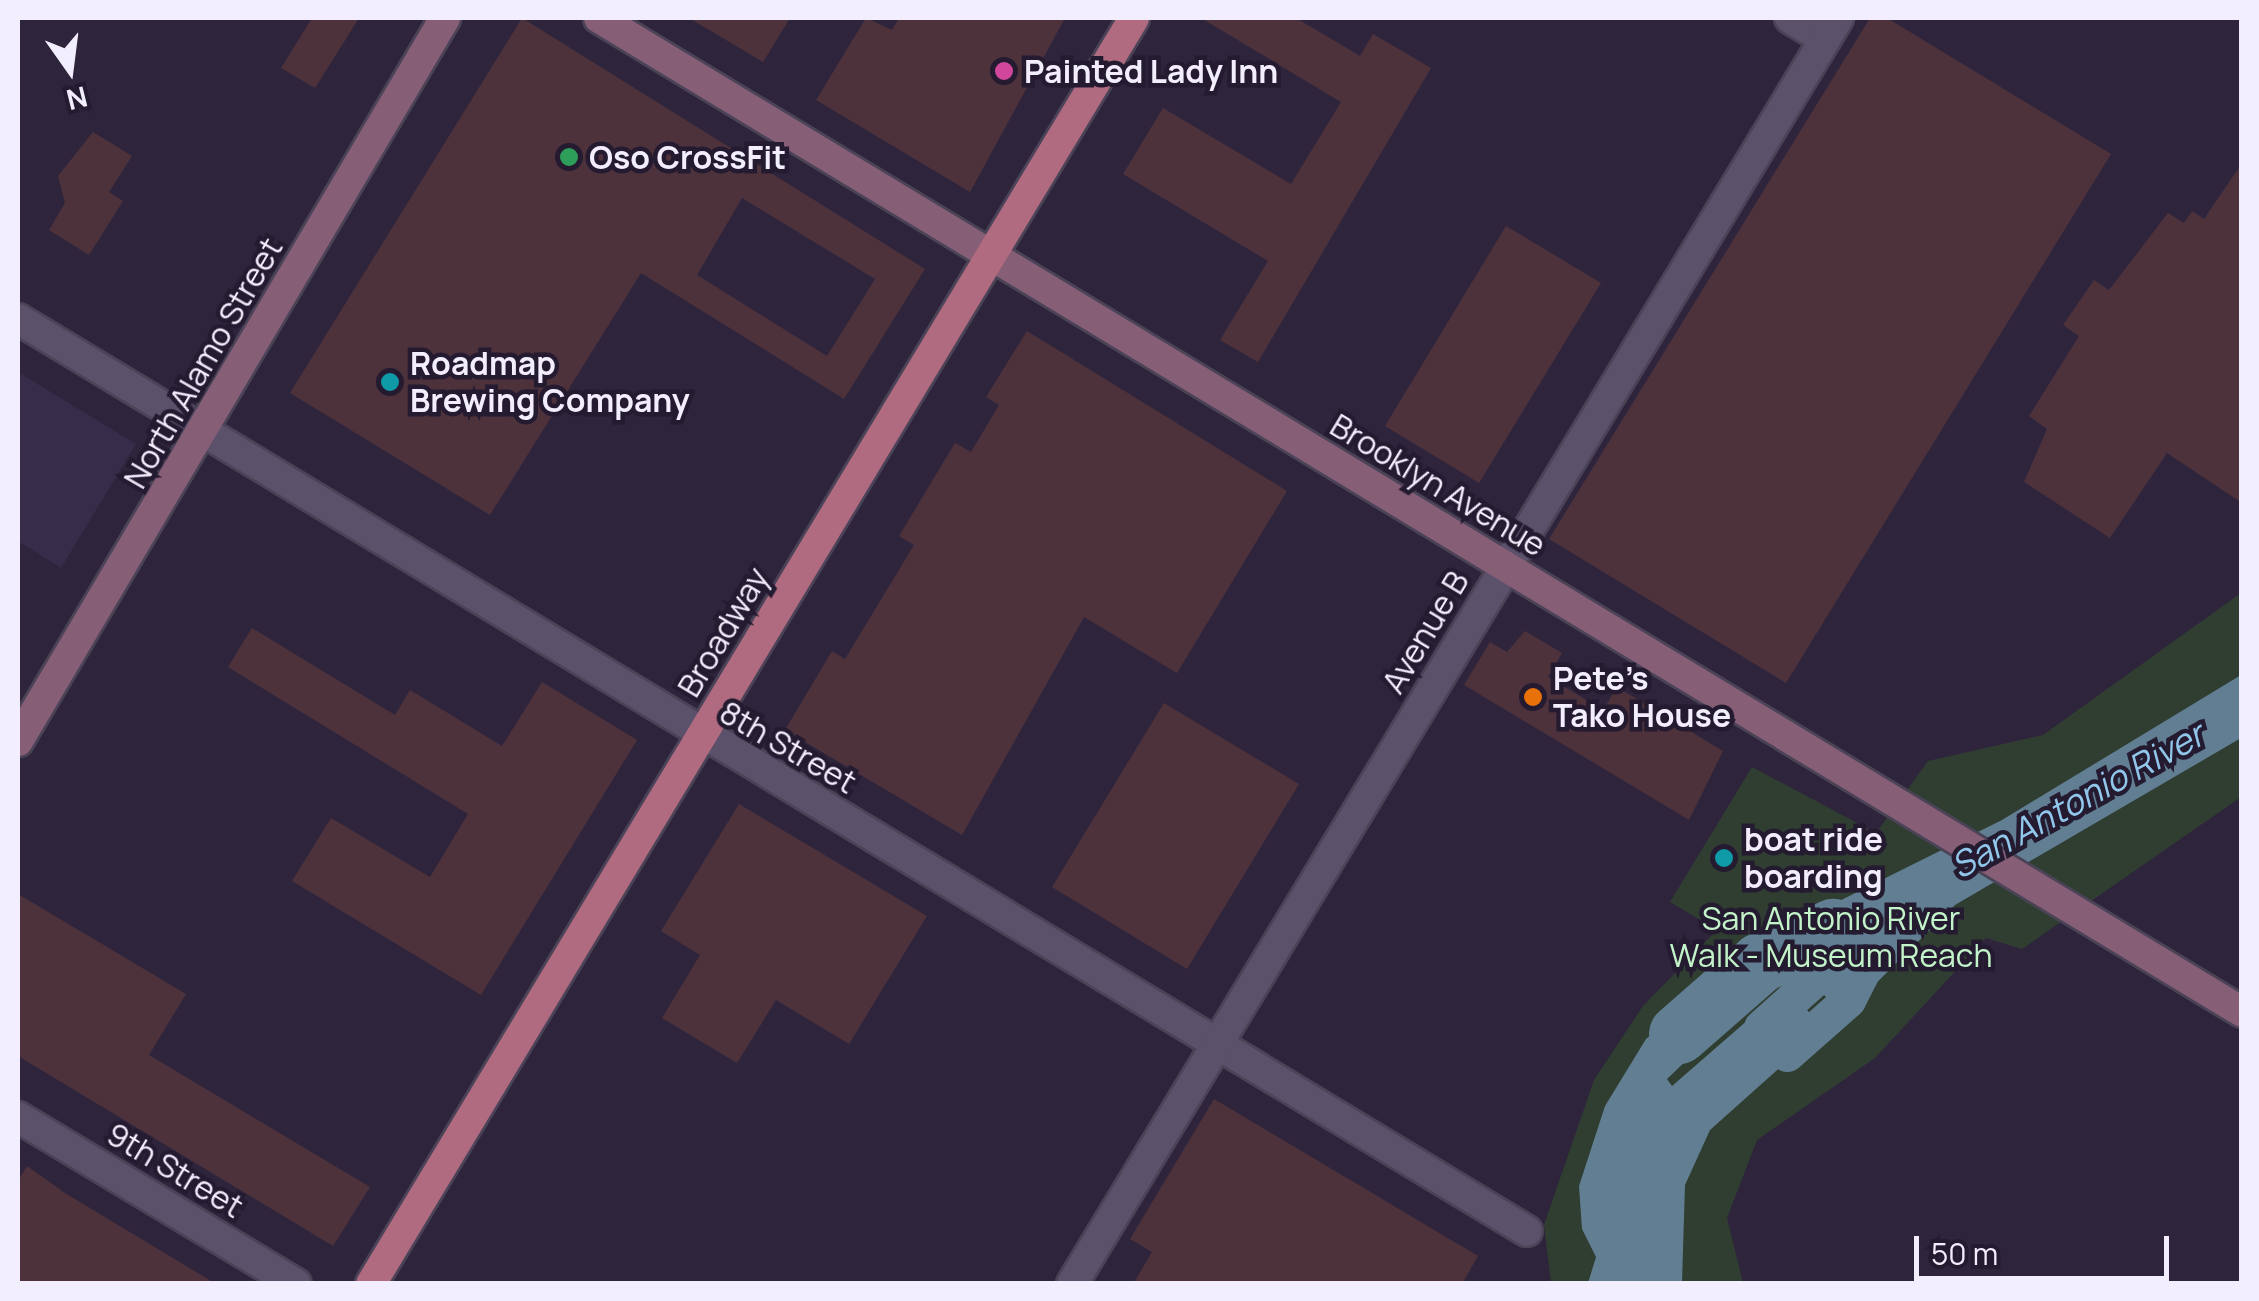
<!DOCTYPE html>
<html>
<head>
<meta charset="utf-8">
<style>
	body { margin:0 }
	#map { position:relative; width:2259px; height:1301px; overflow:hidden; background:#2e253c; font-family:Manrope,sans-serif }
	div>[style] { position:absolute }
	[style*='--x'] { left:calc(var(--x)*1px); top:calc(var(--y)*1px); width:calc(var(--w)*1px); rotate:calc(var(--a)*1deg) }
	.built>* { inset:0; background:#372c49 }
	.green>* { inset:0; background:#303e31 }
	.water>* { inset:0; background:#617e93 }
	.canal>* { height:35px; margin:-17.5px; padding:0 17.5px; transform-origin:17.5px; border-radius:17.5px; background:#617e93 }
	.river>* { height:60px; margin:-30px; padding:0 30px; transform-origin:30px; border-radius:30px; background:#617e93 }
	.building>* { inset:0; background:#4d323c }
	.roads { filter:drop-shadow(2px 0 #4b4357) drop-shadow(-2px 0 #4b4357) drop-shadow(0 2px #4b4357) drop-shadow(0 -2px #4b4357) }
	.street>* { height:30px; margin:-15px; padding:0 15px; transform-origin:15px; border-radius:15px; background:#5b516b }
	.secondary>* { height:30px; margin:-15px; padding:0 15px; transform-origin:15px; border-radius:15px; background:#865e76 }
	.primary>* { height:30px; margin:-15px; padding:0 15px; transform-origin:15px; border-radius:15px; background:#b16b81 }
	.dots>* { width:28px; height:28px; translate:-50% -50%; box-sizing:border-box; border:5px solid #241b31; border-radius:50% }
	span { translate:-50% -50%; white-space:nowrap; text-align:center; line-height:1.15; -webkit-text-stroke:9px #241b31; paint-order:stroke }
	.poi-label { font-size:32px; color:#f3eefd; font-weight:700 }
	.left { translate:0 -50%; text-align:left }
	.street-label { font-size:32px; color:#f3eefd }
	.park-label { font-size:32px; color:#c3f3c9 }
	.water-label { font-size:35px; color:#92c7ec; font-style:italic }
	.frame { position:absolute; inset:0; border:20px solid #f3eefd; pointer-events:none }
	.north { position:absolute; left:20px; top:20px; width:100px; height:100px; -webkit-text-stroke:8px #241b31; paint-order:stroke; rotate:166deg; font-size:28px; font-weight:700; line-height:40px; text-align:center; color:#f3eefd }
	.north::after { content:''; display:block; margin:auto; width:35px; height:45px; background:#f3eefd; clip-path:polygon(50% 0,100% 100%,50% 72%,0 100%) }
	.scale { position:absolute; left:1914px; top:1236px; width:255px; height:45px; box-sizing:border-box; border:5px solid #f3eefd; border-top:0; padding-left:12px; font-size:30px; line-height:35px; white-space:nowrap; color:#f3eefd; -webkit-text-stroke:8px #241b31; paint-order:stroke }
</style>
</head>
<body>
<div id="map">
	<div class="built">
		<div style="clip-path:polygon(18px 372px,136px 444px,61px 568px,18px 541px)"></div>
	</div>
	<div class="green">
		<div style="clip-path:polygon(2241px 593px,2241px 797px,2022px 949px,1986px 938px,1875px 1058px,1757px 1140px,1727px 1218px,1743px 1283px,1551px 1283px,1544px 1225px,1594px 1080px,1643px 1006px,1717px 930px,1670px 902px,1752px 767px,1876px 833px,1928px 761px,2043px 735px)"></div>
	</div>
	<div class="water">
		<div style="clip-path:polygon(2241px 675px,2241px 738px,1955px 905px,1844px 1015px,1796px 967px,1775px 978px,1745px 948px,2002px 820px)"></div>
		<div style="clip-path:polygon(1730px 969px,1753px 997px,1667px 1079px,1672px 1086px,1787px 986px,1823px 1029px,1710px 1130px,1685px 1185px,1682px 1283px,1588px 1283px,1596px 1257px,1582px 1229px,1579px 1186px,1605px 1106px,1646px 1039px)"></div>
	</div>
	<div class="canal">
		<div style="--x:1761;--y:1027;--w:113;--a:-41.8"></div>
		<div style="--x:1787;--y:1054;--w:81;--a:-41.5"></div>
		<div style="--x:1848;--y:1000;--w:31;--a:-63"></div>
	</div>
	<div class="river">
		<div style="--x:1679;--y:1034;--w:108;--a:-41.2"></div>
		<div style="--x:1760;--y:963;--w:81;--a:-25"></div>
	</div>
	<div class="building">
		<div style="clip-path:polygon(312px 18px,359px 18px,315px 88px,281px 68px)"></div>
		<div style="clip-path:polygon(evenodd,522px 18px,925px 269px,844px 399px,641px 273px,490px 515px,290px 393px,522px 18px,742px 198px,875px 279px,827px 356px,697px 275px,742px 198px)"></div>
		<div style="clip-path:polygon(689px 18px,790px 18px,763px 62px)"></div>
		<div style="clip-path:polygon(866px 18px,892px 30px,899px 18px,1065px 18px,970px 192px,816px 100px)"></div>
		<div style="clip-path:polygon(1201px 18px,1296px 18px,1360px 56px,1373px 34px,1431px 68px,1258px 362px,1220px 340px,1268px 261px,1123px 174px,1163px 108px,1291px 184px,1341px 102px)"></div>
		<div style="clip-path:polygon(1870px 18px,1887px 18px,2111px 154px,1786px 683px,1549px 539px)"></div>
		<div style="clip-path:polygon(93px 132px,132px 156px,109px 192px,123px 201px,89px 255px,49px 230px,65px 203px,58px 176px)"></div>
		<div style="clip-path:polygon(2242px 163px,2242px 503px,2167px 453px,2110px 538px,2024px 482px,2047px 429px,2029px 416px,2079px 336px,2063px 325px,2094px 280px,2109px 290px,2168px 213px,2184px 223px,2192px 211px,2204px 219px)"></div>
		<div style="clip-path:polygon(1506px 226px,1601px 283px,1479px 483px,1385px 426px)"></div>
		<div style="clip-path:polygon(1027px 331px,1287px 491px,1177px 673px,1084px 617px,962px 835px,785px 730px,832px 651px,845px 659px,914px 545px,899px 536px,955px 443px,971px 452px,999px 405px,986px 397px)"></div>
		<div style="clip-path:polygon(252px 628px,395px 715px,410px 690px,502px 746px,542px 682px,637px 740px,481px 995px,292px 881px,331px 818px,430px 877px,468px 814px,228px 667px)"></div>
		<div style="clip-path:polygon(1525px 631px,1562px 653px,1548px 677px,1603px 710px,1617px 687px,1723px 751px,1689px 820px,1464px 685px,1490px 642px,1507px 652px)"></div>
		<div style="clip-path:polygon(1164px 703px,1299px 784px,1187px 969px,1052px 887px)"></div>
		<div style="clip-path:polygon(739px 804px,927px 916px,849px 1044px,776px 1000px,737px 1063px,662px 1018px,700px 955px,661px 931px)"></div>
		<div style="clip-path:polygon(18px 894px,186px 994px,149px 1055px,370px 1187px,333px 1246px,18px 1056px)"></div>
		<div style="clip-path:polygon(1214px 1099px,1478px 1256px,1462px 1284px,1133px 1284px,1152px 1252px,1130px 1239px)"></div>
		<div style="clip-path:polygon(27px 1166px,65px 1193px,216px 1284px,18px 1284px,18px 1181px)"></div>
	</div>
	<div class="roads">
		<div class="street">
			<div style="--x:1790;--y:18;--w:41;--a:31"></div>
			<div style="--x:18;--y:319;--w:1763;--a:31.15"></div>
			<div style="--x:18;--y:1117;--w:324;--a:31"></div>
			<div style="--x:1072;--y:1284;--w:1480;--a:-58.82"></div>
		</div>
		<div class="secondary">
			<div style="--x:599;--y:18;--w:1920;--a:31.17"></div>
			<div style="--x:18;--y:741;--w:840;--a:-59.43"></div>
		</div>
		<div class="primary">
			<div style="--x:371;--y:1284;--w:1478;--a:-58.92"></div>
		</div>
	</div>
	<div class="dots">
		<div style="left:1004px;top:71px;background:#d1479c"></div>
		<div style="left:569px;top:157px;background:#2e9e5b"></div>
		<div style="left:390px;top:382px;background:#0f9aa8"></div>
		<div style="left:1533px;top:697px;background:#e8710a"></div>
		<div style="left:1724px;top:858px;background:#0f9aa8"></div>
	</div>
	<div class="poi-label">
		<span class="left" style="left:1024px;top:71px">Painted Lady Inn</span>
		<span class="left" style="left:589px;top:157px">Oso CrossFit</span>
		<span class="left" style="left:410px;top:382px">Roadmap<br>Brewing Company</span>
		<span class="left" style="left:1553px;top:697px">Pete’s<br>Tako House</span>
		<span class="left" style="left:1744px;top:858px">boat ride<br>boarding</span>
	</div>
	<div class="street-label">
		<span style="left:203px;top:363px;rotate:-60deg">North Alamo Street</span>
		<span style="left:1438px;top:485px;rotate:31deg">Brooklyn Avenue</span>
		<span style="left:723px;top:632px;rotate:-59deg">Broadway</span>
		<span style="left:1425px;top:632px;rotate:-59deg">Avenue B</span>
		<span style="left:788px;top:747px;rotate:30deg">8th Street</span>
		<span style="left:175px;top:1170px;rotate:31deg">9th Street</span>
	</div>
	<div class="park-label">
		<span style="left:1831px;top:937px">San Antonio River<br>Walk - Museum Reach</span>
	</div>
	<div class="water-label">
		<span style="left:2077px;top:800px;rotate:-29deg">San Antonio River</span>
	</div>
	<div class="frame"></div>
	<div class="north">N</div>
	<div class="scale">50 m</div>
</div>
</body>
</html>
